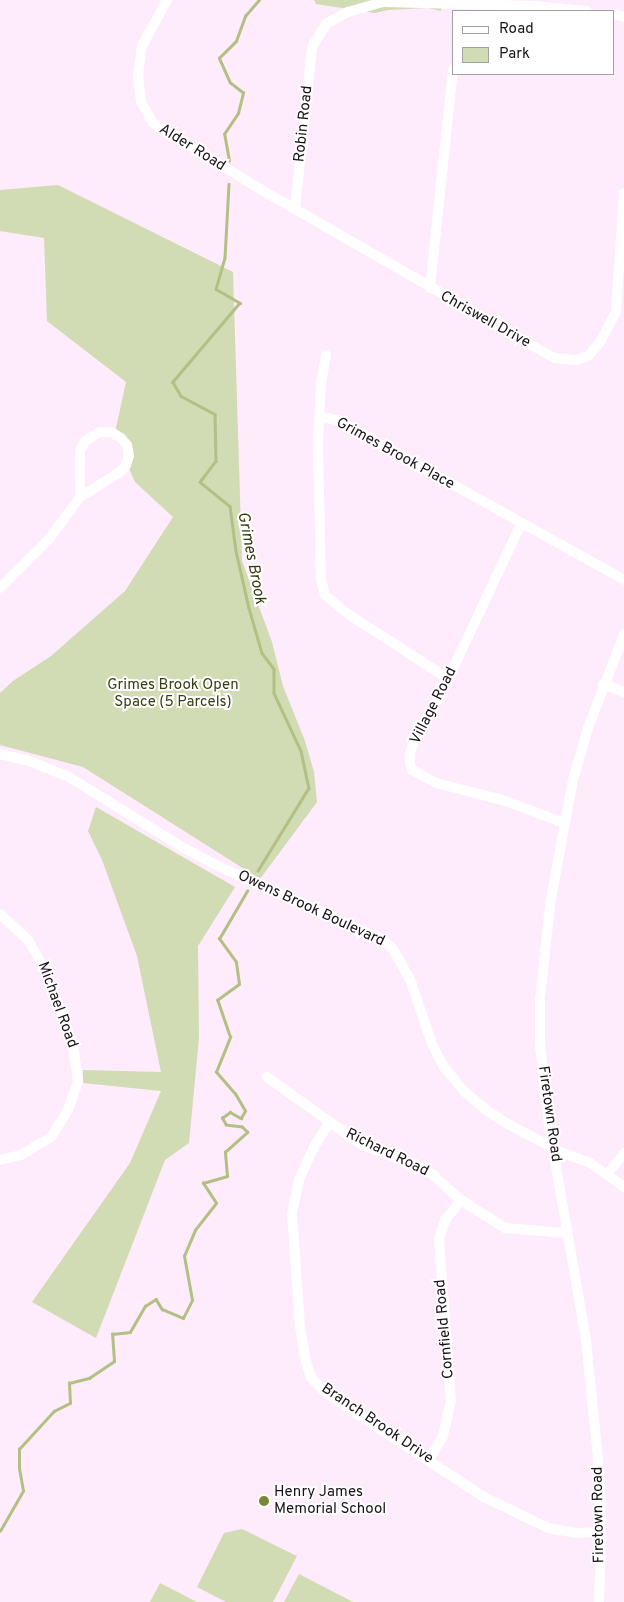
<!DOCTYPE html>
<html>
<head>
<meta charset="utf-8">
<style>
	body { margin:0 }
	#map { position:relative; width:624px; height:1602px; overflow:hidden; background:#feebfb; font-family:Overpass,sans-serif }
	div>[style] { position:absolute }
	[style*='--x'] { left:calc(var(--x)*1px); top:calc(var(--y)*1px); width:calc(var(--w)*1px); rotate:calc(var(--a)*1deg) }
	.green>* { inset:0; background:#d1dbb4 }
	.stream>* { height:2.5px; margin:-1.25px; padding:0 1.25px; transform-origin:1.25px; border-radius:1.25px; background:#b2c084 }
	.minor>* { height:10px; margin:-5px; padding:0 5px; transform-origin:5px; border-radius:5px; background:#fff }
	.dots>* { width:14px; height:14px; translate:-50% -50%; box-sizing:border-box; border:2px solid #fff; border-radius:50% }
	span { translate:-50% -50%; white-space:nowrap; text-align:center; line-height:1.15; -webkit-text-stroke:4px #fff; paint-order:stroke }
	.street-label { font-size:15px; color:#1a1019 }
	.park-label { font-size:15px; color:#363f11 }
	.poi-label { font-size:15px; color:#1a1019 }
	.left { translate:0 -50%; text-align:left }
	.water-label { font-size:16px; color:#323b0c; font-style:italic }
	.legend { position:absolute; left:452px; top:10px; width:162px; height:65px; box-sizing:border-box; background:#fff; border:1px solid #a39fa3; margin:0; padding:6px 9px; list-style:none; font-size:15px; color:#1a1019 }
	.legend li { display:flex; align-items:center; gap:10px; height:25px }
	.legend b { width:25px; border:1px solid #a39fa3 }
</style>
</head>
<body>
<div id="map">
	<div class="green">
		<div style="clip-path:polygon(314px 0,443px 0,441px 11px,428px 8px,388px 10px,375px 13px,316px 4px)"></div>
		<div style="clip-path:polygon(58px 185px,233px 272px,242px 561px,272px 642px,283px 686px,305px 741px,314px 772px,317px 802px,260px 879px,83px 767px,0 745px,0 693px,13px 681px,51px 656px,125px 591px,173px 517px,135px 482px,131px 473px,116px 428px,126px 382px,47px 321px,44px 238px,0 231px,0 190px)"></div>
		<div style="clip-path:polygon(96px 807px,235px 887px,198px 946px,199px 1038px,189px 1143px,165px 1160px,96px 1338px,32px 1302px,130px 1163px,161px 1091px,83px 1083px,83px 1070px,161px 1072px,137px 956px,102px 860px,88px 831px)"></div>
		<div style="clip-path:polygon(242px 1529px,297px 1556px,273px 1602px,226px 1602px,197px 1587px,224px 1533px)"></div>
		<div style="clip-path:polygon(299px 1574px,353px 1602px,284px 1602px)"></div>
		<div style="clip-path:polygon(160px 1583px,197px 1602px,150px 1602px)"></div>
	</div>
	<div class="stream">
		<div style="--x:229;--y:161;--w:27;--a:-100"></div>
		<div style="--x:224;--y:134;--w:25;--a:-56"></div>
		<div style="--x:238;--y:113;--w:21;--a:-76"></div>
		<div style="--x:243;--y:93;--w:16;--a:-142"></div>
		<div style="--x:230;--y:83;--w:27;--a:-114"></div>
		<div style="--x:219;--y:58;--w:24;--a:-45"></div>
		<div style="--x:236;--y:41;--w:27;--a:-70"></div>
		<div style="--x:245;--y:16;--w:21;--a:-49"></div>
		<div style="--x:229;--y:184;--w:74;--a:93.1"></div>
		<div style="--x:225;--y:258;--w:32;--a:106"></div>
		<div style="--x:216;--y:289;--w:28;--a:30"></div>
		<div style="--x:240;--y:303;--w:104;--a:130.3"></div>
		<div style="--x:173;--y:382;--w:16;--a:60"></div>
		<div style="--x:181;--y:396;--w:38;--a:28"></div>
		<div style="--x:215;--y:414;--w:47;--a:88.8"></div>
		<div style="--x:216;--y:461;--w:26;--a:127"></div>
		<div style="--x:200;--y:482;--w:38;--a:39"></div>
		<div style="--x:230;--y:506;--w:45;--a:82.4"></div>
		<div style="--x:236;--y:551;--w:58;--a:77.2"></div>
		<div style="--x:249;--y:608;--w:47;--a:73.9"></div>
		<div style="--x:262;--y:653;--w:20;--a:53"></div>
		<div style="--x:274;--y:669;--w:24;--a:90"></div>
		<div style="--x:274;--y:693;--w:64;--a:65"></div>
		<div style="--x:301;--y:751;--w:38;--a:78"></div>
		<div style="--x:309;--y:788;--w:97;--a:121.6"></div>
		<div style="--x:0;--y:1531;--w:46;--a:-60.1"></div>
		<div style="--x:23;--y:1491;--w:23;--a:-100"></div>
		<div style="--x:19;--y:1468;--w:19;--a:-90"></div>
		<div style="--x:19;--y:1449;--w:52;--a:-47.4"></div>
		<div style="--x:54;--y:1411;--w:18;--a:-27"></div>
		<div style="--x:70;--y:1403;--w:20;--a:-93"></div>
		<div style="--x:69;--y:1383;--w:21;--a:-14"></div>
		<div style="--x:89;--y:1378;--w:30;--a:-34"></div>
		<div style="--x:114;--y:1361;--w:27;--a:-94"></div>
		<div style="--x:112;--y:1334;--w:18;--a:-6"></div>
		<div style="--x:130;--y:1332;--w:30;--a:-60"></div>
		<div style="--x:145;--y:1306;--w:13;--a:-32"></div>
		<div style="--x:156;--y:1299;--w:12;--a:59"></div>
		<div style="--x:162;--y:1309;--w:23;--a:23"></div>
		<div style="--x:183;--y:1318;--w:20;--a:-63"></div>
		<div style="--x:192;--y:1300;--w:45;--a:-100.3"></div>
		<div style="--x:184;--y:1256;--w:28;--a:-67"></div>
		<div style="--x:195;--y:1230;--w:34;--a:-52"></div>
		<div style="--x:216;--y:1203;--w:24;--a:-123"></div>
		<div style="--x:203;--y:1183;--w:25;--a:-16"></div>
		<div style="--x:227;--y:1176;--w:24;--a:-95"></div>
		<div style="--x:225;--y:1152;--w:30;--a:-42"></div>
		<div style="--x:247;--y:1132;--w:7;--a:-135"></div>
		<div style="--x:242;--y:1127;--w:16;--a:-173"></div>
		<div style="--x:226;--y:1125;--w:8;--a:-120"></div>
		<div style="--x:222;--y:1118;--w:10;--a:-37"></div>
		<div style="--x:230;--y:1112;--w:13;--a:29"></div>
		<div style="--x:241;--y:1118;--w:8;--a:-60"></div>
		<div style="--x:245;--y:1111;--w:20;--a:-120"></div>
		<div style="--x:235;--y:1094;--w:29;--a:-131"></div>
		<div style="--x:216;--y:1072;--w:38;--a:-68"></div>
		<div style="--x:230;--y:1037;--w:39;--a:-109"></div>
		<div style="--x:217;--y:1000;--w:27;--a:-36"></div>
		<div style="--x:239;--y:984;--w:22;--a:-98"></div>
		<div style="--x:236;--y:962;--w:29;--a:-126"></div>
		<div style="--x:219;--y:939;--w:56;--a:-59.7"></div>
	</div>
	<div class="minor">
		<div style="--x:167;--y:0;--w:52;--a:118.5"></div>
		<div style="--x:142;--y:46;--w:28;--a:98"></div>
		<div style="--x:138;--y:74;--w:28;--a:84"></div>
		<div style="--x:141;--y:102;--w:24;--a:60"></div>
		<div style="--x:153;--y:123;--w:120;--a:31.7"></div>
		<div style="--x:255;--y:186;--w:345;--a:29.9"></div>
		<div style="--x:554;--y:358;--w:22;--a:5"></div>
		<div style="--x:576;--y:360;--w:13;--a:-18"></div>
		<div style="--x:588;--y:356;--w:18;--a:-49"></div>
		<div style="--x:600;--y:342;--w:34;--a:-62"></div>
		<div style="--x:616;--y:312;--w:119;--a:-86.2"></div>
		<div style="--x:613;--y:14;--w:11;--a:15"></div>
		<div style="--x:295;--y:209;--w:163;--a:-84"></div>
		<div style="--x:312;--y:47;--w:28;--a:-58"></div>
		<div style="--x:327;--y:23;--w:24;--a:-28"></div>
		<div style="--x:348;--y:12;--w:37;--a:-16"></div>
		<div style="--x:384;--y:2;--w:149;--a:1.5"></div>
		<div style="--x:533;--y:6;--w:54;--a:5.3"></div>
		<div style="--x:430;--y:288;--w:220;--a:-84"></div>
		<div style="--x:326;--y:355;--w:27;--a:100"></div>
		<div style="--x:321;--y:382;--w:60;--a:92.9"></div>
		<div style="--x:318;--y:442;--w:138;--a:88.8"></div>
		<div style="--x:321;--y:580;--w:16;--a:75"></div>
		<div style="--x:325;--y:595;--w:30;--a:40"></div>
		<div style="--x:348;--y:614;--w:120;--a:32.8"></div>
		<div style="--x:321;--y:417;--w:16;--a:11"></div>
		<div style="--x:337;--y:420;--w:329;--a:29.1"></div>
		<div style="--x:521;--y:524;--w:188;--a:115.2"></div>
		<div style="--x:441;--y:694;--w:52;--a:120"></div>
		<div style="--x:415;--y:739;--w:15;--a:110"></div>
		<div style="--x:410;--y:753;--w:10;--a:90"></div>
		<div style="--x:410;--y:763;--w:7;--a:74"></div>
		<div style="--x:412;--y:770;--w:27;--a:28"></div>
		<div style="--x:436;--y:783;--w:72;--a:14.4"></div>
		<div style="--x:506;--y:801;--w:62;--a:20.8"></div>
		<div style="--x:0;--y:588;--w:69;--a:-45"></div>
		<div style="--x:49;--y:539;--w:52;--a:-53.6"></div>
		<div style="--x:80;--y:497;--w:47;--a:-32"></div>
		<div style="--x:120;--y:472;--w:9;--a:-49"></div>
		<div style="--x:126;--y:465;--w:9;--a:-72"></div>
		<div style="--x:129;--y:456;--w:11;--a:-100"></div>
		<div style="--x:127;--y:445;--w:9;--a:-131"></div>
		<div style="--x:121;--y:438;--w:12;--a:-149"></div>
		<div style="--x:111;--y:432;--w:11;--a:180"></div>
		<div style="--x:100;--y:432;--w:17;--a:149"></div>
		<div style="--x:85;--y:441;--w:11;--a:117"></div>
		<div style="--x:80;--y:451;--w:46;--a:90"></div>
		<div style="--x:603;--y:684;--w:22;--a:21"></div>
		<div style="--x:0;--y:754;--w:28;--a:13"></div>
		<div style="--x:27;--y:760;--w:45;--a:22"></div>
		<div style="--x:69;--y:777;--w:133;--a:31.8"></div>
		<div style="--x:182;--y:847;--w:43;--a:27.8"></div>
		<div style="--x:220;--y:867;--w:179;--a:24.1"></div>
		<div style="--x:383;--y:940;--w:13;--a:42"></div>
		<div style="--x:393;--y:949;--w:38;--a:61"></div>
		<div style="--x:411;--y:982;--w:65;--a:71.3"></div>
		<div style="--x:432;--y:1044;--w:25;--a:63"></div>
		<div style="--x:443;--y:1066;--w:34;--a:50"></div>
		<div style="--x:465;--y:1092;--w:26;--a:40"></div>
		<div style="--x:485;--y:1109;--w:25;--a:34"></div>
		<div style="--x:506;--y:1123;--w:64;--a:27.8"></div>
		<div style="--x:563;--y:1153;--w:29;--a:20"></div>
		<div style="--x:590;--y:1163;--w:42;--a:35.2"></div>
		<div style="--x:0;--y:914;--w:38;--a:43"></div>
		<div style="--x:28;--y:940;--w:34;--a:60"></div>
		<div style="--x:45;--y:969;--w:81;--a:69.8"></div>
		<div style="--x:73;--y:1045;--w:37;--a:82"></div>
		<div style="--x:78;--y:1082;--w:30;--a:110"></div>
		<div style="--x:68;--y:1110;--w:32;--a:122"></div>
		<div style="--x:51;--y:1137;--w:35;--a:149"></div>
		<div style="--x:21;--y:1155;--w:22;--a:167"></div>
		<div style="--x:267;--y:1077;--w:117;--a:35.6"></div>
		<div style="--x:362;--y:1145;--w:56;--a:19.7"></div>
		<div style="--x:415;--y:1164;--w:21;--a:31"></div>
		<div style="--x:433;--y:1175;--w:38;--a:42"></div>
		<div style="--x:461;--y:1200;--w:52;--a:32.5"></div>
		<div style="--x:505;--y:1228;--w:62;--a:4.6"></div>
		<div style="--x:329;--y:1123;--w:26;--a:122"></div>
		<div style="--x:315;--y:1145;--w:38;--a:115"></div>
		<div style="--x:299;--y:1180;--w:34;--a:102"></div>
		<div style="--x:292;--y:1213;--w:113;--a:86"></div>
		<div style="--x:300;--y:1326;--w:32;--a:81"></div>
		<div style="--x:305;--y:1358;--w:21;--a:73"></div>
		<div style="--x:311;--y:1378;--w:20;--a:45"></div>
		<div style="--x:325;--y:1392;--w:39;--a:35"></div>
		<div style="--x:357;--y:1414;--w:152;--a:33.2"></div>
		<div style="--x:484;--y:1497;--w:71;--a:25.8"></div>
		<div style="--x:548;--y:1528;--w:27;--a:10"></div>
		<div style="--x:575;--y:1533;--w:26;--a:-2"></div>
		<div style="--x:608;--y:1173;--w:26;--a:-51"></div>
		<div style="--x:429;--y:1460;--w:28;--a:-60"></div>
		<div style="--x:443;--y:1436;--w:35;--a:-77"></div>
		<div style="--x:451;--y:1402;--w:163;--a:-94.2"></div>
		<div style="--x:439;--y:1239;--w:20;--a:-72"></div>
		<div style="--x:445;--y:1220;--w:26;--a:-51"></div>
		<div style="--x:599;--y:1602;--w:70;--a:-88.4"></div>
		<div style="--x:601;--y:1532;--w:54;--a:-91.1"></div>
		<div style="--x:600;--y:1478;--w:139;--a:-95.8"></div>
		<div style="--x:586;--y:1340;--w:217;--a:-99.8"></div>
		<div style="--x:549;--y:1126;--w:81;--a:-96.4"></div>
		<div style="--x:540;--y:1046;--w:47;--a:-90"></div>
		<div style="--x:540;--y:999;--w:95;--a:-83.9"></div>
		<div style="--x:550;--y:905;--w:127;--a:-79.6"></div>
		<div style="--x:573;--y:780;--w:54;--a:-73.9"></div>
		<div style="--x:588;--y:728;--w:101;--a:-69"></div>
	</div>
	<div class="dots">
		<div style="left:264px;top:1501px;background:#788837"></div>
	</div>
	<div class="street-label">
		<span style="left:304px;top:124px;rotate:-84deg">Robin Road</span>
		<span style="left:192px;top:148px;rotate:32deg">Alder Road</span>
		<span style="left:485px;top:320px;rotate:29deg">Chriswell Drive</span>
		<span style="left:395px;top:454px;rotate:29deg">Grimes Brook Place</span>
		<span style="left:434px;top:706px;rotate:-63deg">Village Road</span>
		<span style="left:311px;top:909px;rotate:25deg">Owens Brook Boulevard</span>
		<span style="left:57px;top:1005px;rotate:70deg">Michael Road</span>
		<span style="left:549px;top:1114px;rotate:82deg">Firetown Road</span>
		<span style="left:387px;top:1153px;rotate:26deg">Richard Road</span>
		<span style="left:445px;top:1329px;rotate:-95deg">Cornfield Road</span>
		<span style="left:377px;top:1424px;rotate:34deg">Branch Brook Drive</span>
		<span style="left:599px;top:1515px;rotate:-91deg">Firetown Road</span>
	</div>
	<div class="park-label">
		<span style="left:173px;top:694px">Grimes Brook Open<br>Space (5 Parcels)</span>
	</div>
	<div class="poi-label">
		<span class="left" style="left:274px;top:1501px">Henry James<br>Memorial School</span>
	</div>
	<div class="water-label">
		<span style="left:251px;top:558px;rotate:79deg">Grimes Brook</span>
	</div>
	<ul class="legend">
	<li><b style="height:6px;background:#fff"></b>Road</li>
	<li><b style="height:14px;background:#d1dbb4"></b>Park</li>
	</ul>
</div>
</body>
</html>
